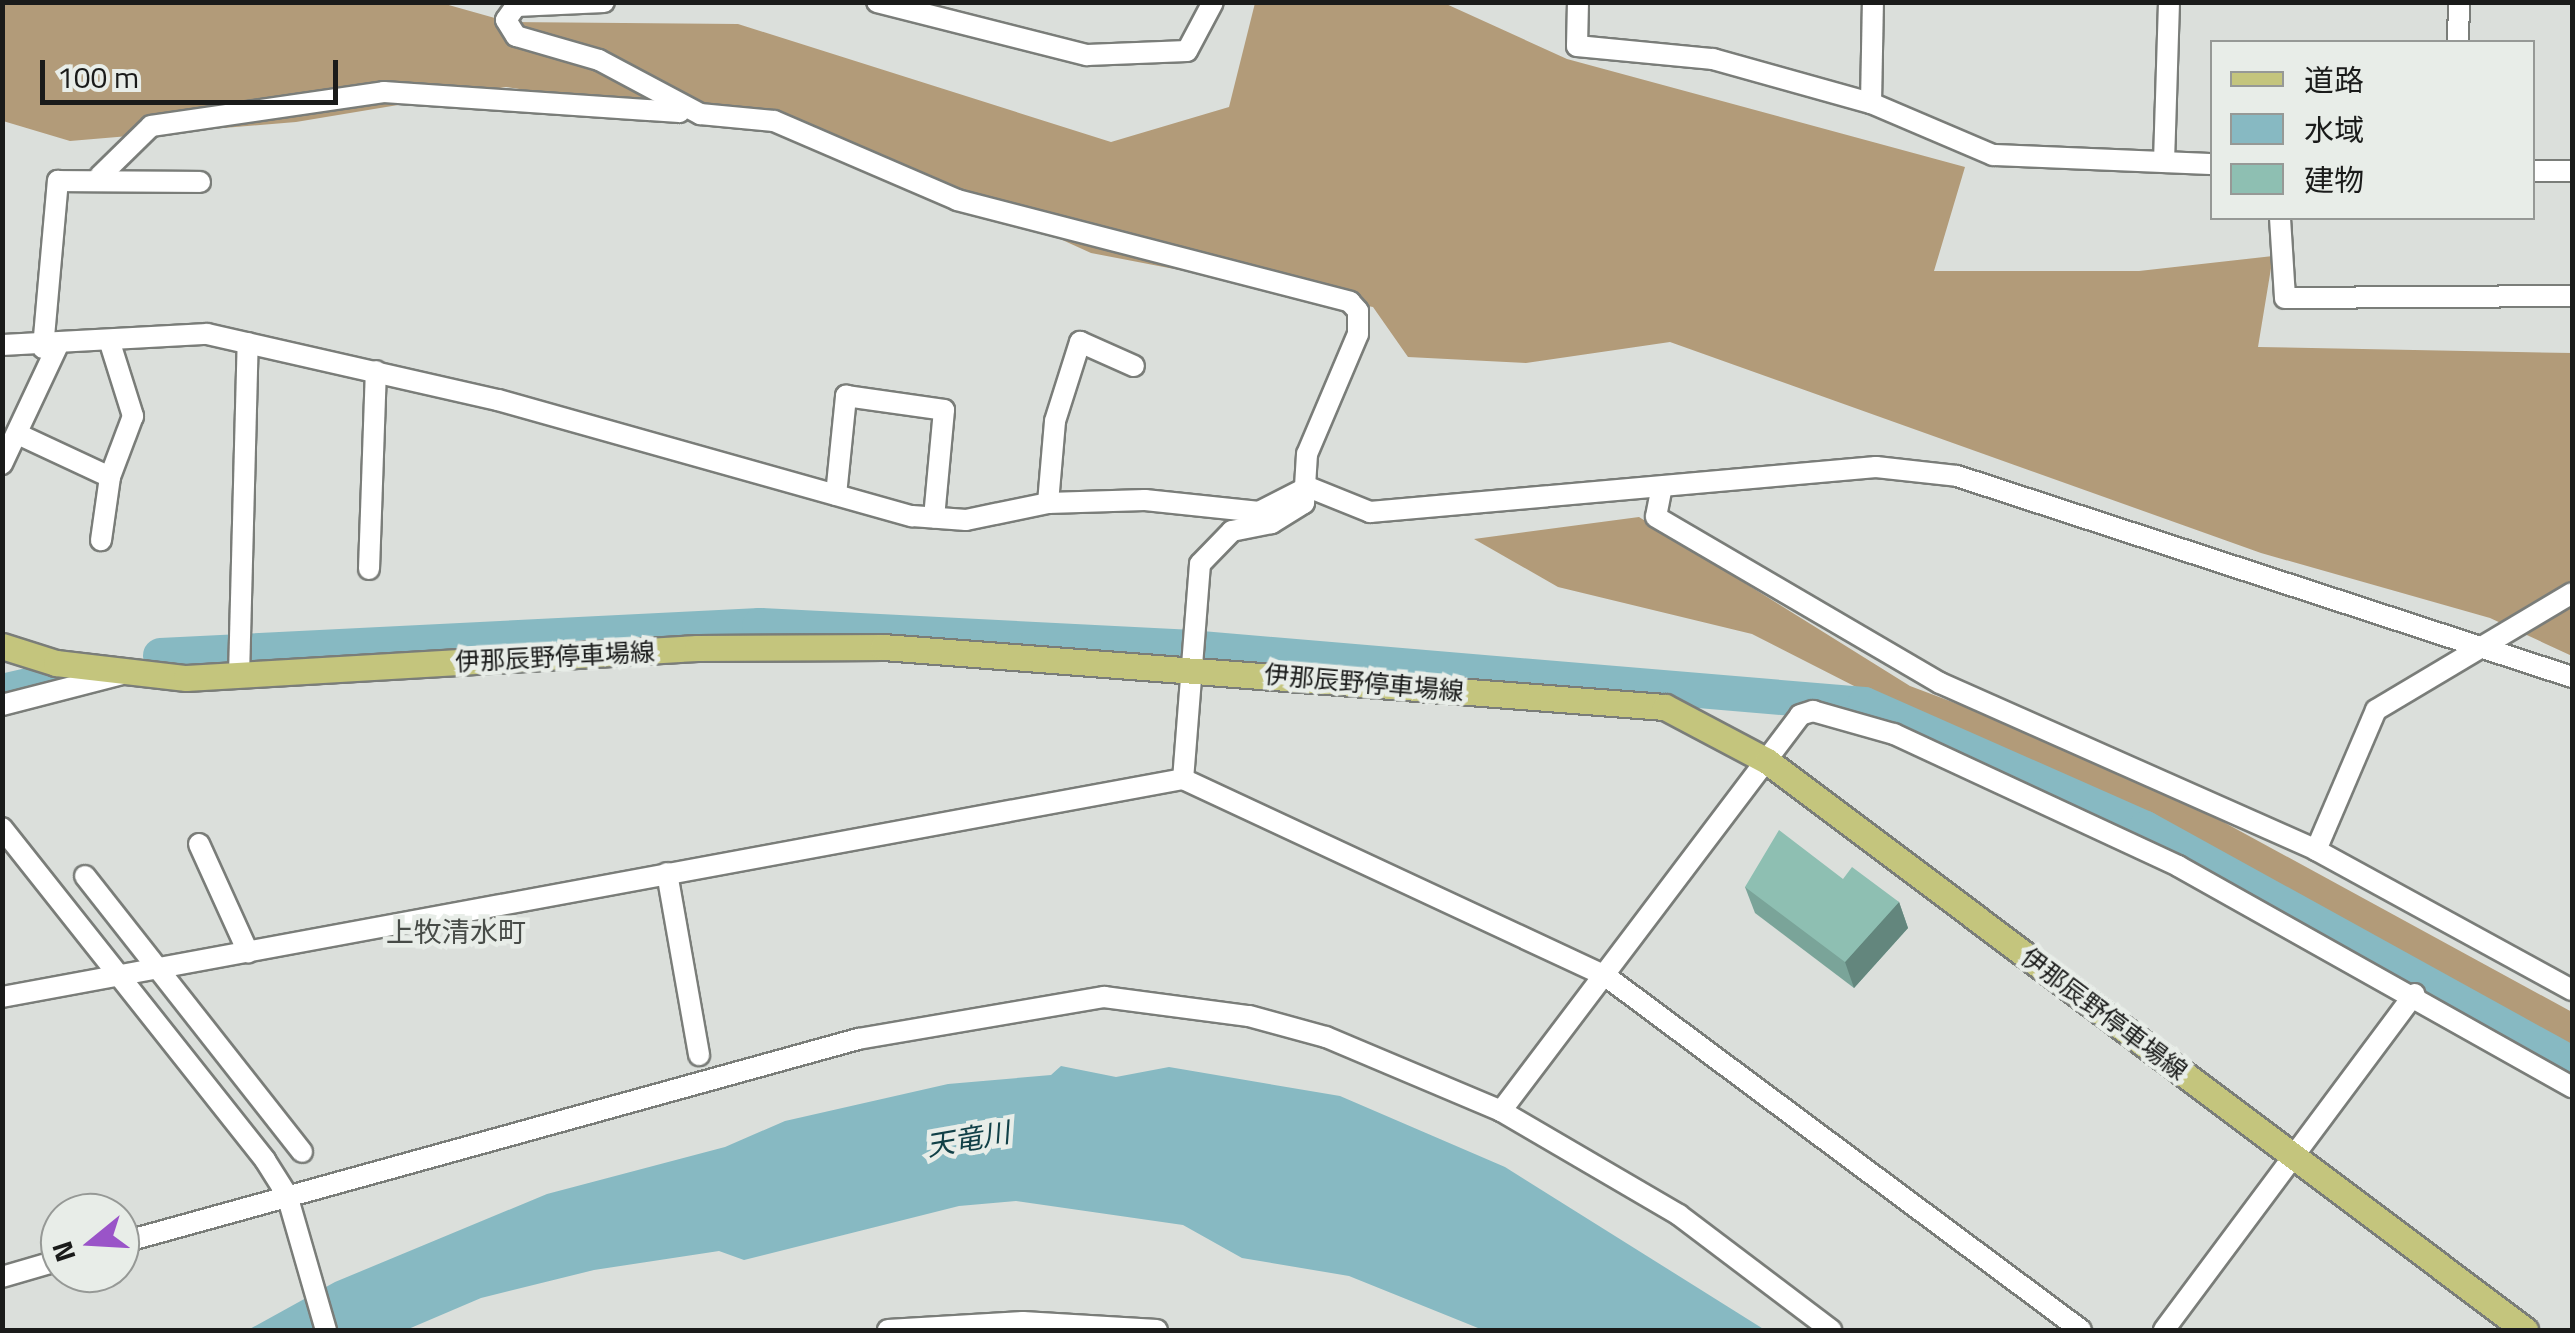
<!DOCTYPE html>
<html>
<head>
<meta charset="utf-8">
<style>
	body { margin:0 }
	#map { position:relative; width:2575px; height:1333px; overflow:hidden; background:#dbdfdb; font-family:"Titillium Web","Noto Sans JP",sans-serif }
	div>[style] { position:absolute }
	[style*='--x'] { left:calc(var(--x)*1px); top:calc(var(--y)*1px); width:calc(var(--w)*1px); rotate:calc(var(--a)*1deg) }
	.forest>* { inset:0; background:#b29b79 }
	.water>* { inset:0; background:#87b9c2 }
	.river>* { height:35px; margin:-17.5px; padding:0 17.5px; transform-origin:17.5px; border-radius:17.5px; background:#87b9c2 }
	.roads { filter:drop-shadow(2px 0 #7a7d79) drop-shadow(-2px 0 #7a7d79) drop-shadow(0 2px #7a7d79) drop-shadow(0 -2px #7a7d79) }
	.minor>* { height:20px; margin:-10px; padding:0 10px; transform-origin:10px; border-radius:10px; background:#fff }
	.major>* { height:25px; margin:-12.5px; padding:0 12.5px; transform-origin:12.5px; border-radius:12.5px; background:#c4c57d }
	.wall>* { inset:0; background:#7aa499 }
	.shaded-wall>* { inset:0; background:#63867d }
	.building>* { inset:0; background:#8ebfb2 }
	span { translate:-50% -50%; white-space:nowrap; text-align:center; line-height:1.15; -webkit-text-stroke:9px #e8ede8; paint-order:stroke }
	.street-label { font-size:25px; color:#1a1b1a }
	.neighbourhood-label { font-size:28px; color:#474b47 }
	.water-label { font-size:28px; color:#114047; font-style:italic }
	.frame { position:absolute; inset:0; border:5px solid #1a1b1a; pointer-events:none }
	.legend { position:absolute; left:2210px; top:40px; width:325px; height:180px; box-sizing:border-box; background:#e8ede8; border:2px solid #969996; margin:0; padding:12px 18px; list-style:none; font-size:30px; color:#1a1b1a }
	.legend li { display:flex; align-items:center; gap:20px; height:50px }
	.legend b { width:50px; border:2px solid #969996 }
	.north { position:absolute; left:40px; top:1193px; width:100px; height:100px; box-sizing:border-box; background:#e8ede8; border:2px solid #969996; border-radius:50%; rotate:252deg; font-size:28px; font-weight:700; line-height:40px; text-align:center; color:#1a1b1a }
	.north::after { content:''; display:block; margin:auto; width:35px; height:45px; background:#9a54c8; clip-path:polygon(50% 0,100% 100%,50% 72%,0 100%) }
	.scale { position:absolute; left:40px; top:60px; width:298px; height:45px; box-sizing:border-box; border:5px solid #1a1b1a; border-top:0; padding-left:12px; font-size:30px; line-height:35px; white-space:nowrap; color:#1a1b1a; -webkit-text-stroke:8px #e8ede8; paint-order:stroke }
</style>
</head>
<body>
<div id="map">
	<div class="forest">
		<div style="clip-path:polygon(438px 2px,509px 22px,738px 24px,1111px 142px,1229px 107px,1255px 3px,1444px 3px,1567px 59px,1965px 167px,1934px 271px,2139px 271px,2273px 256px,2258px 347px,2572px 353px,2572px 656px,2490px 618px,2261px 553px,1670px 342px,1526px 363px,1408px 357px,1373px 307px,1091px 253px,839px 139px,506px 87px,296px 122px,70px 141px,3px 121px,2px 3px)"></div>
		<div style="clip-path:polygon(1639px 517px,1910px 686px,2117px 764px,2572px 1012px,2572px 1053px,2155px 823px,1970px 745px,1752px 634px,1558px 587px,1474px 539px)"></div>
	</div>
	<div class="water">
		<div style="clip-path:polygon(1061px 1066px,1116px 1077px,1169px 1067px,1340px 1096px,1505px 1167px,1765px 1330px,1483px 1330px,1349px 1276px,1242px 1258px,1183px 1225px,1016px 1201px,959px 1206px,744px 1260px,719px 1251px,594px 1270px,481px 1298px,406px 1330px,248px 1330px,335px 1282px,547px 1194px,725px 1147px,785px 1121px,948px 1084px,1051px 1075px)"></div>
	</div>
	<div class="river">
		<div style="--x:1200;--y:648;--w:666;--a:4.82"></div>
		<div style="--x:1864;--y:704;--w:307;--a:23.8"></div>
		<div style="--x:2145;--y:828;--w:488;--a:28.9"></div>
		<div style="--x:160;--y:655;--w:600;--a:-2.87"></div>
		<div style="--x:759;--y:625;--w:429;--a:2.9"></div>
		<div style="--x:2;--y:691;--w:53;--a:-13"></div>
	</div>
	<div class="roads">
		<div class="minor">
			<div style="--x:604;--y:2;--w:88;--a:177.4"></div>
			<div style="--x:516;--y:6;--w:17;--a:126"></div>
			<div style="--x:506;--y:20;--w:19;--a:58"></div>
			<div style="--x:516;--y:36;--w:86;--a:16.1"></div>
			<div style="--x:599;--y:60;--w:115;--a:28.1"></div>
			<div style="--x:700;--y:114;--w:74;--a:5.4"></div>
			<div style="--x:774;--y:121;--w:199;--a:23.3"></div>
			<div style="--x:957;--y:200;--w:406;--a:14.5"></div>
			<div style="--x:1350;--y:302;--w:12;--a:48"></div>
			<div style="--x:1358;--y:311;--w:23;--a:90"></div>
			<div style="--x:1358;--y:334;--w:130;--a:113"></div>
			<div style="--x:1307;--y:454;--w:49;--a:93.5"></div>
			<div style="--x:1304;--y:503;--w:38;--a:148"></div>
			<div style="--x:1272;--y:523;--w:41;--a:168.7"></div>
			<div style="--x:1232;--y:531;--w:46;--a:134.1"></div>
			<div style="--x:1200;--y:564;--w:216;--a:94.5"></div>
			<div style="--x:877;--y:2;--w:217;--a:14.2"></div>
			<div style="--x:1087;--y:55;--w:100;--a:-2.3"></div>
			<div style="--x:1187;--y:51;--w:55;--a:-62"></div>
			<div style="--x:1578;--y:2;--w:44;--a:91.3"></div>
			<div style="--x:1577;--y:46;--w:137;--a:5.5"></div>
			<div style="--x:1713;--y:59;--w:164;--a:15.6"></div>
			<div style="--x:1871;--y:103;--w:133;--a:23.1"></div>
			<div style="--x:1993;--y:155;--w:219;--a:2.4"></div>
			<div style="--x:2458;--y:42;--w:40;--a:-88.6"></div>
			<div style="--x:1871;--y:103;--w:101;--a:-88.9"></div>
			<div style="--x:2164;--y:162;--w:160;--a:-88.2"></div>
			<div style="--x:2532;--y:171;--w:40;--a:0"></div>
			<div style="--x:100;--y:176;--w:71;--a:-44.4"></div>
			<div style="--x:151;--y:126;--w:235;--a:-8.3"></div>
			<div style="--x:384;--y:92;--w:296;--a:3.9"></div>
			<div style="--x:2280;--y:218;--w:80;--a:86.4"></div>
			<div style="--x:2285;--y:298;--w:287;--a:-0.4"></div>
			<div style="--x:110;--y:343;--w:77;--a:72.5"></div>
			<div style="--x:133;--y:416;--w:65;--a:110.7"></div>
			<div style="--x:2;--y:345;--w:205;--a:-3.1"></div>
			<div style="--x:207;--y:334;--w:298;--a:12.8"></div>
			<div style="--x:498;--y:400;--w:430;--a:15.7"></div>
			<div style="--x:912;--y:516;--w:54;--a:4.2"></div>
			<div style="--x:966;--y:520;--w:84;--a:-11.7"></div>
			<div style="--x:1048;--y:503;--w:97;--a:-1.8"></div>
			<div style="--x:1145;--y:500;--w:115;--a:6"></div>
			<div style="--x:1259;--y:512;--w:55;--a:-27"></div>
			<div style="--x:1308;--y:487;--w:67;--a:22"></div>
			<div style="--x:1370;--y:512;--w:508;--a:-5.08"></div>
			<div style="--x:1876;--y:467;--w:81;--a:6.3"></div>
			<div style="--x:1957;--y:476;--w:647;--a:18.1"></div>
			<div style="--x:43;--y:348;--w:168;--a:-84.9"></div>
			<div style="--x:58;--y:181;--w:142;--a:0.4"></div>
			<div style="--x:22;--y:436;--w:97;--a:25"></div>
			<div style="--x:110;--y:477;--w:64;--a:98.1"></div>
			<div style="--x:2;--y:464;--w:129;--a:-64.8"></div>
			<div style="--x:1661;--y:491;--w:26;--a:101"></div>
			<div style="--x:1656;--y:517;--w:329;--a:30.3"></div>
			<div style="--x:1940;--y:683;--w:411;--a:23.9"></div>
			<div style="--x:2316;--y:850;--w:292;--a:28.7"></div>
			<div style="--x:836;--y:495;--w:100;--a:-84.2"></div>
			<div style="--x:846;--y:396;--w:99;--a:8.1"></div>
			<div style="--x:944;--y:410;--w:108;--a:95.3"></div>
			<div style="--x:1048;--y:503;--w:82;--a:-85.1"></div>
			<div style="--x:1055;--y:421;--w:83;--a:-72.4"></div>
			<div style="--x:1080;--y:342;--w:59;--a:24"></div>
			<div style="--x:369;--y:569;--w:198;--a:-88"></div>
			<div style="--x:239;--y:676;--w:333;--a:-88.5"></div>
			<div style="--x:2;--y:705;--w:125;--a:-14.4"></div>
			<div style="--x:2;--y:828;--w:424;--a:51.6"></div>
			<div style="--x:265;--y:1160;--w:41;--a:57.8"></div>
			<div style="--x:287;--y:1195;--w:141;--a:73.9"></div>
			<div style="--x:199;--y:844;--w:119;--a:65.6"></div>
			<div style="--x:2316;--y:850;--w:152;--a:-66.8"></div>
			<div style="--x:2376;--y:710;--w:228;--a:-30.8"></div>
			<div style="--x:667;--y:873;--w:185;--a:80"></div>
			<div style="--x:85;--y:876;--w:351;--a:51.8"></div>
			<div style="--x:2;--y:997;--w:1201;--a:-10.46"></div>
			<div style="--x:1183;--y:779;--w:468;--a:25"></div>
			<div style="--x:1607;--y:977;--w:591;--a:36.68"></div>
			<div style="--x:1501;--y:1111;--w:496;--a:-52.9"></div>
			<div style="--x:1800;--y:715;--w:14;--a:-17"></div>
			<div style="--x:1813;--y:711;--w:84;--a:15.9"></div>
			<div style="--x:1894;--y:734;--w:313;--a:24.9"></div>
			<div style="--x:2178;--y:866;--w:452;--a:29.3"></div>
			<div style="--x:120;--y:1243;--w:766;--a:-15.45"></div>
			<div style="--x:858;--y:1039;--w:250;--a:-9.7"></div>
			<div style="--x:1104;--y:997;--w:146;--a:7.5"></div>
			<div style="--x:1249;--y:1016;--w:80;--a:15.3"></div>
			<div style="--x:1326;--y:1037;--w:190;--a:22.9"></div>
			<div style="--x:1501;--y:1111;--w:206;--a:30.3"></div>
			<div style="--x:1679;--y:1215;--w:191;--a:37.1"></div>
			<div style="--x:2;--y:1277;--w:60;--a:-16.3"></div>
			<div style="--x:888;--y:1330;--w:135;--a:-3.4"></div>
			<div style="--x:1023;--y:1322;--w:134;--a:3.4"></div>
			<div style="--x:2164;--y:1330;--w:419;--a:-53.3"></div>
		</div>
		<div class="major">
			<div style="--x:2;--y:646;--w:57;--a:17.5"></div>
			<div style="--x:56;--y:663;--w:131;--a:6.6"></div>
			<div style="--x:186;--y:678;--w:512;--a:-3.36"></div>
			<div style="--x:697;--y:648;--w:186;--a:-0.3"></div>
			<div style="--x:883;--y:647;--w:784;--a:4.39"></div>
			<div style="--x:1665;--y:707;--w:115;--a:27.9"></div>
			<div style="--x:1767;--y:761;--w:948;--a:36.89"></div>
		</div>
	</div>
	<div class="wall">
		<div style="clip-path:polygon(1843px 879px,1899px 902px,1908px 928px,1854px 988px,1755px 913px,1745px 887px)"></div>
	</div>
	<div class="shaded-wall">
		<div style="clip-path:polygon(1899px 902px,1908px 928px,1854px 988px,1845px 962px)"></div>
	</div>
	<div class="building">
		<div style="clip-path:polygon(1779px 830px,1843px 879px,1852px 867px,1899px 902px,1845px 962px,1745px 887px)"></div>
	</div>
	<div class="street-label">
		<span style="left:555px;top:657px;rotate:-3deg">伊那辰野停車場線</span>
		<span style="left:1364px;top:683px;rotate:5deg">伊那辰野停車場線</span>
		<span style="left:2104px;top:1014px;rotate:37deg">伊那辰野停車場線</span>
	</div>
	<div class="neighbourhood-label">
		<span style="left:456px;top:932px">上牧清水町</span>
	</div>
	<div class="water-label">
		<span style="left:968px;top:1139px;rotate:-10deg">天竜川</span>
	</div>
	<div class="frame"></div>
	<ul class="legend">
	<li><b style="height:12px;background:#c4c57d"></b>道路</li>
	<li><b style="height:28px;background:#87b9c2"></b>水域</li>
	<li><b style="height:28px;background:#8ebfb2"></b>建物</li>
	</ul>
	<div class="north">N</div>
	<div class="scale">100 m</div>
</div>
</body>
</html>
